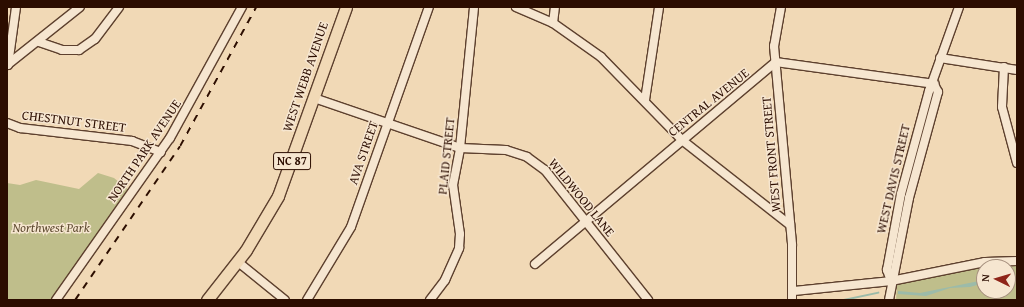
<!DOCTYPE html>
<html>
<head>
<meta charset="utf-8">
<style>
	body { margin:0 }
	#map { position:relative; width:1024px; height:307px; overflow:hidden; background:#f1d9b6; font-family:"Gentium Book Plus",serif }
	div>[style] { position:absolute }
	[style*='--x'] { left:calc(var(--x)*1px); top:calc(var(--y)*1px); width:calc(var(--w)*1px); rotate:calc(var(--a)*1deg) }
	.green>* { inset:0; background:#bfbe8b }
	.water>* { inset:0; background:#9cbba9 }
	.stream>* { height:1.5px; margin:-0.75px; padding:0 0.75px; transform-origin:0.75px; border-radius:0.75px; background:#9cbba9 }
	.roads { filter:drop-shadow(1px 0 #5d402e) drop-shadow(-1px 0 #5d402e) drop-shadow(0 1px #5d402e) drop-shadow(0 -1px #5d402e) }
	.minor>* { height:8px; margin:-4px; padding:0 4px; transform-origin:4px; border-radius:4px; background:#f6e6d0 }
	.highway>* { height:11px; margin:-5.5px; padding:0 5.5px; transform-origin:5.5px; border-radius:5.5px; background:#f1d9b6 }
	.rail>* { height:1.5px; margin-top:-0.75px; transform-origin:0; background:repeating-linear-gradient(90deg,#2c0d00 0 7px,transparent 0 14px) }
	span { translate:-50% -50%; white-space:nowrap; text-align:center; line-height:1.15; -webkit-text-stroke:3px #f6e6d0; paint-order:stroke }
	.shield-label span { padding:1px 3px; background:#f6e6d0; border:1px solid; border-radius:3px; -webkit-text-stroke-width:0 }
	.shield-label { font-size:12px; color:#2c0d00; font-weight:700 }
	.street-label { font-size:13px; color:#2c0d00 }
	.park-label { font-size:13px; color:#5f4b31; font-style:italic }
	.frame { position:absolute; inset:0; border:8px solid #2c0d00; pointer-events:none }
	.north { position:absolute; left:976px; top:259px; width:40px; height:40px; box-sizing:border-box; background:#f6e6d0; border:1px solid #a58f7d; border-radius:50%; rotate:275deg; font-size:11px; font-weight:700; line-height:16px; text-align:center; color:#2c0d00 }
	.north::after { content:''; display:block; margin:auto; width:14px; height:18px; background:#8f2418; clip-path:polygon(50% 0,100% 100%,50% 72%,0 100%) }
</style>
</head>
<body>
<div id="map">
	<div class="green">
		<div style="clip-path:polygon(98px 173px,114px 178px,130px 191px,54px 300px,7px 300px,7px 183px,20px 185px,36px 180px,79px 189px)"></div>
		<div style="clip-path:polygon(1017px 266px,1017px 300px,896px 300px,897px 284px,983px 267px,984px 291px,1008px 291px,1008px 267px,994px 267px)"></div>
	</div>
	<div class="water">
		<div style="clip-path:polygon(984px 280px,984px 283px,970px 287px,950px 288px,926px 296px,898px 294px,898px 291px,920px 293px)"></div>
	</div>
	<div class="stream">
		<div style="--x:844;--y:300;--w:35;--a:-12"></div>
	</div>
	<div class="roads">
		<div class="minor">
			<div style="--x:516;--y:7;--w:40;--a:23.4"></div>
			<div style="--x:553;--y:23;--w:59;--a:35.3"></div>
			<div style="--x:601;--y:57;--w:116;--a:45.7"></div>
			<div style="--x:682;--y:140;--w:137;--a:38.2"></div>
			<div style="--x:781;--y:7;--w:40;--a:100"></div>
			<div style="--x:774;--y:46;--w:200;--a:84.8"></div>
			<div style="--x:792;--y:245;--w:55;--a:90"></div>
			<div style="--x:553;--y:23;--w:16;--a:-83"></div>
			<div style="--x:39;--y:42;--w:24;--a:19"></div>
			<div style="--x:62;--y:50;--w:17;--a:0"></div>
			<div style="--x:79;--y:50;--w:19;--a:-35"></div>
			<div style="--x:95;--y:39;--w:40;--a:-53"></div>
			<div style="--x:940;--y:58;--w:78;--a:8.9"></div>
			<div style="--x:7;--y:65;--w:93;--a:-38.5"></div>
			<div style="--x:8;--y:65;--w:59;--a:-82.1"></div>
			<div style="--x:1004;--y:67;--w:40;--a:92.9"></div>
			<div style="--x:1002;--y:107;--w:58;--a:75"></div>
			<div style="--x:314;--y:98;--w:154;--a:18.9"></div>
			<div style="--x:460;--y:148;--w:46;--a:2.5"></div>
			<div style="--x:506;--y:150;--w:22;--a:18"></div>
			<div style="--x:527;--y:157;--w:22;--a:36"></div>
			<div style="--x:545;--y:170;--w:166;--a:51.6"></div>
			<div style="--x:645;--y:100;--w:94;--a:-81.4"></div>
			<div style="--x:7;--y:123;--w:14;--a:21"></div>
			<div style="--x:20;--y:128;--w:113;--a:6.6"></div>
			<div style="--x:132;--y:141;--w:31;--a:21"></div>
			<div style="--x:238;--y:262;--w:60;--a:39"></div>
			<div style="--x:535;--y:264;--w:314;--a:-40"></div>
			<div style="--x:776;--y:62;--w:160;--a:7.9"></div>
			<div style="--x:891;--y:281;--w:12;--a:-110"></div>
			<div style="--x:887;--y:270;--w:77;--a:-79.6"></div>
			<div style="--x:901;--y:194;--w:107;--a:-74.8"></div>
			<div style="--x:929;--y:91;--w:89;--a:-70.3"></div>
			<div style="--x:794;--y:291;--w:98;--a:-5.9"></div>
			<div style="--x:891;--y:281;--w:96;--a:-11.4"></div>
			<div style="--x:985;--y:262;--w:32;--a:-2"></div>
			<div style="--x:56;--y:300;--w:198;--a:-54.9"></div>
			<div style="--x:170;--y:138;--w:149;--a:-61.2"></div>
			<div style="--x:307;--y:300;--w:85;--a:-58.9"></div>
			<div style="--x:351;--y:227;--w:233;--a:-70.5"></div>
			<div style="--x:430;--y:300;--w:25;--a:-53"></div>
			<div style="--x:445;--y:280;--w:35;--a:-66"></div>
			<div style="--x:459;--y:248;--w:14;--a:-86"></div>
			<div style="--x:460;--y:234;--w:49;--a:-98.1"></div>
			<div style="--x:453;--y:185;--w:38;--a:-79"></div>
			<div style="--x:460;--y:148;--w:142;--a:-84.3"></div>
			<div style="--x:889;--y:300;--w:104;--a:-78.9"></div>
			<div style="--x:909;--y:198;--w:110;--a:-74.7"></div>
			<div style="--x:938;--y:92;--w:9;--a:-117"></div>
		</div>
		<div class="highway">
			<div style="--x:207;--y:300;--w:63;--a:-52"></div>
			<div style="--x:246;--y:250;--w:63;--a:-59.3"></div>
			<div style="--x:278;--y:196;--w:201;--a:-70.2"></div>
		</div>
	</div>
	<div class="rail">
		<div style="--x:75;--y:300;--w:186;--a:-55.7"></div>
		<div style="--x:180;--y:146;--w:158;--a:-61.3"></div>
	</div>
	<div class="shield-label">
		<span style="left:292px;top:161px">NC 87</span>
	</div>
	<div class="street-label">
		<span style="left:306px;top:77px;rotate:-71deg">WEST WEBB AVENUE</span>
		<span style="left:709px;top:103px;rotate:-39deg">CENTRAL AVENUE</span>
		<span style="left:74px;top:122px;rotate:7deg">CHESTNUT STREET</span>
		<span style="left:145px;top:151px;rotate:-56deg">NORTH PARK AVENUE</span>
		<span style="left:364px;top:153px;rotate:-71deg">AVA STREET</span>
		<span style="left:772px;top:154px;rotate:-95deg">WEST FRONT STREET</span>
		<span style="left:447px;top:156px;rotate:-84deg">PLAID STREET</span>
		<span style="left:894px;top:179px;rotate:-77deg">WEST DAVIS STREET</span>
		<span style="left:581px;top:198px;rotate:51deg">WILDWOOD LANE</span>
	</div>
	<div class="park-label">
		<span style="left:51px;top:228px">Northwest Park</span>
	</div>
	<div class="frame"></div>
	<div class="north">N</div>
</div>
</body>
</html>
